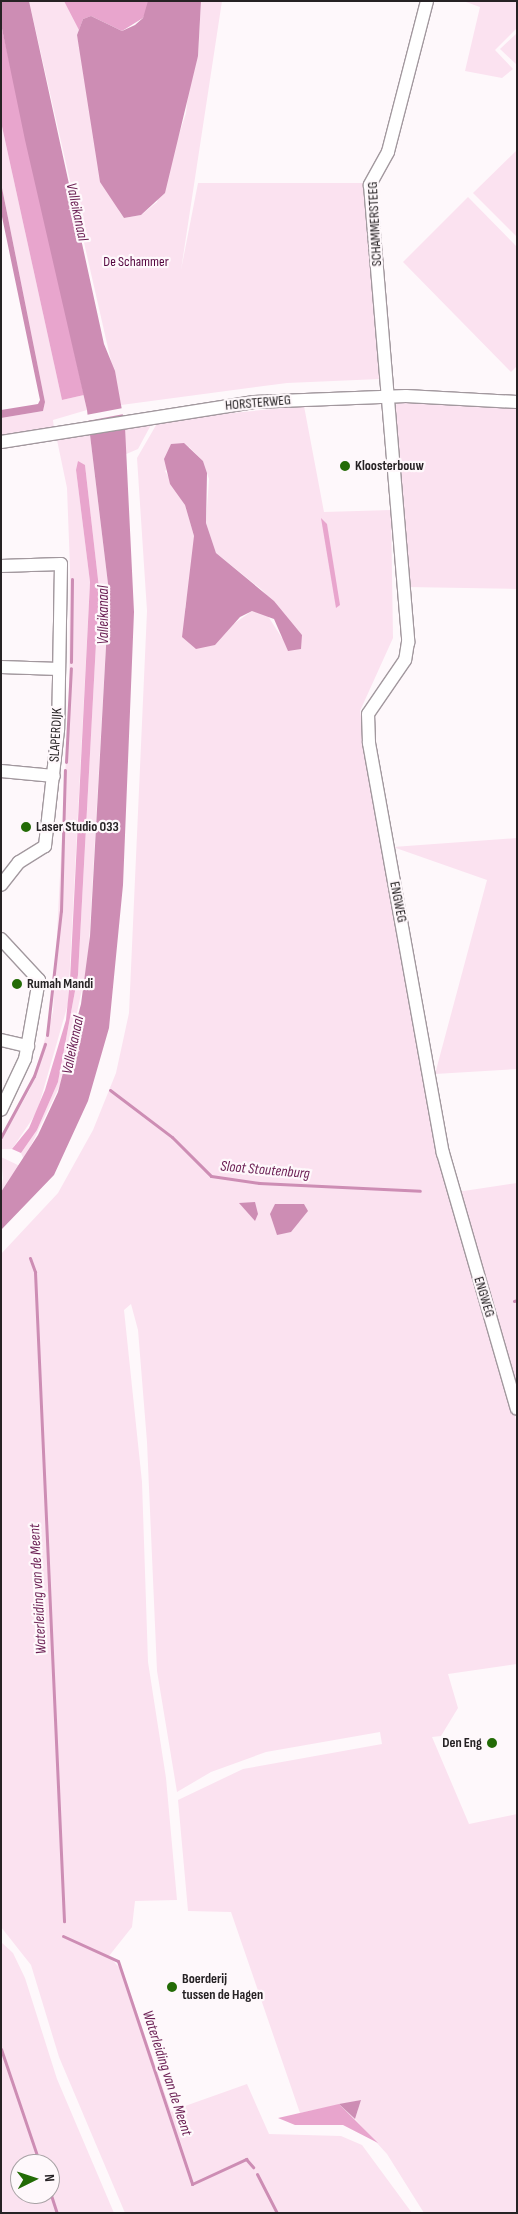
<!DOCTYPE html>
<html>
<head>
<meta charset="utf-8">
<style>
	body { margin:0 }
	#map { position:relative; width:518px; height:2214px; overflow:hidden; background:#fef8fb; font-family:"Sofia Sans Condensed",sans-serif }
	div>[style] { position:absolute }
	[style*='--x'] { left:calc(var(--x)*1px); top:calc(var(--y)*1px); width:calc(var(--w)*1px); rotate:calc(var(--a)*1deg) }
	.green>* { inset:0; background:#fbe2f0 }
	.forest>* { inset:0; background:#e8a5cd }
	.water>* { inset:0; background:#cd8db4 }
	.pier>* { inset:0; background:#fef8fb }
	.stream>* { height:3px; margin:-1.5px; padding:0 1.5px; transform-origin:1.5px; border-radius:1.5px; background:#cd8db4 }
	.roads { filter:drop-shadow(1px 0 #a2989e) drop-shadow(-1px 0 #a2989e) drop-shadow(0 1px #a2989e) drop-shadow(0 -1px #a2989e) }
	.minor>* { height:12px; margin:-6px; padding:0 6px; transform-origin:6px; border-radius:6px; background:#fff }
	.dots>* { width:14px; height:14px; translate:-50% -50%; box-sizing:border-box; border:2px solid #fef8fb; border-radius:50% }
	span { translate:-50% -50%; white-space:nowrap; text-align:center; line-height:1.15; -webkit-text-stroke:4.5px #fef8fb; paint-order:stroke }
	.street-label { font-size:14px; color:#262224 }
	.park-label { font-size:14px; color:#54053f }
	.poi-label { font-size:14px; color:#262224; font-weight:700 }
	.left { translate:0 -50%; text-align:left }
	.right { translate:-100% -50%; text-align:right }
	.water-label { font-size:15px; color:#691d52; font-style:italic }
	.frame { position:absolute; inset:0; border:2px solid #262224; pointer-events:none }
	.north { position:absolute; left:10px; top:2154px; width:50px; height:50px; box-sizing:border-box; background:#fef8fb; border:1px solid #a8a2a5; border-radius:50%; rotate:86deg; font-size:14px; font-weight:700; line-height:20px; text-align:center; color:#262224 }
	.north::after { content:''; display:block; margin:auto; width:18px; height:22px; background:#236b06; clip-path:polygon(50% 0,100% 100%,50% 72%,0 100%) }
</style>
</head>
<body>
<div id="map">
	<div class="green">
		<div style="clip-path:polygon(29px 1px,148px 1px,83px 19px,77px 35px,119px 211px,124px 218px,141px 215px,157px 202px,186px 113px,190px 74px,198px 56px,201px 1px,222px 1px,181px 270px,198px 183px,367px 183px,380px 379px,287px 383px,121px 405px)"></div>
		<div style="clip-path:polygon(463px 1px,517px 1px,517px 28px,495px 50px,513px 69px,502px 78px,465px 71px,480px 7px)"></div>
		<div style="clip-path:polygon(517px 33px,517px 65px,500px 49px)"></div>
		<div style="clip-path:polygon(1px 122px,62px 400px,84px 395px,87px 410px,53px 420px,54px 429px,1px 437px,1px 418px,43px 411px,45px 402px,1px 183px)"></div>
		<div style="clip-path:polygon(517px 150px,517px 237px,473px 193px)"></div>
		<div style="clip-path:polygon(468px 197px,517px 247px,517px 366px,511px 372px,403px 262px)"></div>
		<div style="clip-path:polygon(400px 401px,517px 405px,517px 589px,407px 587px,393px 408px)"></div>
		<div style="clip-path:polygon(evenodd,304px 406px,324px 512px,391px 510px,393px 638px,360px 711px,436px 1118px,517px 1424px,517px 1664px,448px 1674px,458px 1708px,441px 1736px,432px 1737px,469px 1824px,517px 1814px,517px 2213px,424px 2213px,387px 2154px,355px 2119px,361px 2100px,300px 2113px,231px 1912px,188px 1911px,178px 1800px,243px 1769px,382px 1744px,380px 1732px,266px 1752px,211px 1772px,177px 1792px,157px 1671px,147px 1442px,138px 1330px,131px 1304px,124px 1310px,142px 1482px,148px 1662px,166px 1778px,177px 1900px,135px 1901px,132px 1927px,109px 1956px,123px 1972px,171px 2111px,247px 2084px,269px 2134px,341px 2136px,362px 2145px,412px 2213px,125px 2213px,59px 2057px,31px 1965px,1px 1927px,1px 1254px,58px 1193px,93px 1130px,116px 1073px,129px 1013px,147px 611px,137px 458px,159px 420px,304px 406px,189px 447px,203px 461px,209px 479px,206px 523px,216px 553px,262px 590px,302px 635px,282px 638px,266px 613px,252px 611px,232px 625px,185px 608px,194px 563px,194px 536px,185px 505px,165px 471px,189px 447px)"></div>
		<div style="clip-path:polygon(152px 423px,138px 449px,124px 455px,125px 427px)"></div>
		<div style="clip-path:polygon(90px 435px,109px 592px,88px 962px,62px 1081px,24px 1160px,21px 1153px,37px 1130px,58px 1082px,78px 975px,99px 588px,85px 465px,76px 470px,90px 582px,68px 1004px,37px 1112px,12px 1149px,1px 1149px,1px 1140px,30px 1089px,53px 1012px,69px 700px,70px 568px,67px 488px,57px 440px)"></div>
		<div style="clip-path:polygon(517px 838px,517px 1069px,435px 1074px,487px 880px,393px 847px)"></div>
		<div style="clip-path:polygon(1px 1157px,20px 1166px,1px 1192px,3px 1178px)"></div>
		<div style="clip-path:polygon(517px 1183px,517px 1389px,457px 1192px)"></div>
		<div style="clip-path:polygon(evenodd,1px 1942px,13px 1953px,25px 1978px,57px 2079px,114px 2213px,1px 2213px,1px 1942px,20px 2164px,50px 2164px,50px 2194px,20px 2194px,20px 2164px)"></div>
	</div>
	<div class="forest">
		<div style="clip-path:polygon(64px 1px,148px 1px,148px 7px,143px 18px,122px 31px,91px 16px,83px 19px,79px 30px)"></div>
		<div style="clip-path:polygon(1px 24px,84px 395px,62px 400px,1px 122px)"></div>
		<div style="clip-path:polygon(78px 461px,85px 465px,99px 588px,78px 975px,58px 1082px,37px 1130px,21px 1153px,12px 1149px,29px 1128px,45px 1090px,66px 1020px,70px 980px,90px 582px,76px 470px)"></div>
		<div style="clip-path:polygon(321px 518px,327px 524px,340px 605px,336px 608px)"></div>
		<div style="clip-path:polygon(339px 2104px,378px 2143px,343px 2125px,295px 2125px,278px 2118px)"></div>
	</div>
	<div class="water">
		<div style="clip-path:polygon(1px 1px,29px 1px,104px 344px,115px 371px,125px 427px,134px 612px,123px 885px,109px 1028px,88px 1101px,54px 1175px,1px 1230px,1px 1192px,38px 1135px,58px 1092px,81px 1004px,90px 936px,109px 592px,87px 410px,25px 140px,1px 24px)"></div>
		<div style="clip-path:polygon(148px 1px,201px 1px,198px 56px,165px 193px,141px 215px,124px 218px,100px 182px,77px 35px,83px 19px,91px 16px,122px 31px,135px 25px,143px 18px)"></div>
		<div style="clip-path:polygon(1px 183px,45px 402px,43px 411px,1px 418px,1px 410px,38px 404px,40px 400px,1px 212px)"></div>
		<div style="clip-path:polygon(184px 443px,203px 461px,207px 473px,206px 523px,216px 553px,274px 601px,302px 635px,301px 649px,288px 651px,274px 619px,252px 611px,240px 617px,215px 645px,196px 649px,182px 637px,194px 536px,185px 505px,170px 484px,164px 459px,171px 444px)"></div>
		<div style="clip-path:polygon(255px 1202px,258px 1214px,255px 1221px,239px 1203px)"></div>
		<div style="clip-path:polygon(275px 1204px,304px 1204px,308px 1211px,291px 1232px,277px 1235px,270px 1214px)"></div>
		<div style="clip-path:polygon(361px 2100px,355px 2119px,339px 2104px)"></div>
	</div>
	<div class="pier">
		<div style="clip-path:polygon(123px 408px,124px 414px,87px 421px,86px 415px)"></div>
	</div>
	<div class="stream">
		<div style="--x:71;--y:662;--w:83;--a:-89.3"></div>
		<div style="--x:66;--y:762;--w:94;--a:-87"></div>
		<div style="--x:47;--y:1035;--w:125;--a:-83.6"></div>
		<div style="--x:61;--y:911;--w:141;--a:-88.4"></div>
		<div style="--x:110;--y:1090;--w:78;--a:37.2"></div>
		<div style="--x:172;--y:1137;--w:55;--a:45"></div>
		<div style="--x:211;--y:1176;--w:49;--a:8.3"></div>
		<div style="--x:259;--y:1183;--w:161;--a:2.8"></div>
		<div style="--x:1;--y:1137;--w:69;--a:-61.6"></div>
		<div style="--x:34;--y:1076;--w:34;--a:-71"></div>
		<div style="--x:30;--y:1258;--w:15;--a:70"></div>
		<div style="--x:35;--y:1272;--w:650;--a:87.44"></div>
		<div style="--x:514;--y:1301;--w:3;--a:-18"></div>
		<div style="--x:63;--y:1936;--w:60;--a:24.4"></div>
		<div style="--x:118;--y:1961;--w:235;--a:71.6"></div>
		<div style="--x:192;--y:2184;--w:60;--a:-24.8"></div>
		<div style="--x:246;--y:2159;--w:11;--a:49"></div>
		<div style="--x:1;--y:2049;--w:121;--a:71.3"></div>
		<div style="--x:257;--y:2174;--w:44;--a:62.9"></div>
		<div style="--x:50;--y:2192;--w:22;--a:72"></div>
	</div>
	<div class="roads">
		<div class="minor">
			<div style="--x:427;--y:1;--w:156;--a:104.5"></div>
			<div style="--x:388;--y:152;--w:38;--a:119"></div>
			<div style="--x:370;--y:185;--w:459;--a:85.2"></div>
			<div style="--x:408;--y:642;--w:18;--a:99"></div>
			<div style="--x:405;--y:660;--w:65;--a:124.4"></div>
			<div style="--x:368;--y:714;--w:29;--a:88"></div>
			<div style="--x:369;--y:743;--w:417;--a:79.8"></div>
			<div style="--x:443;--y:1153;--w:266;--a:73.9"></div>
			<div style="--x:1;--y:442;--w:256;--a:-9"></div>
			<div style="--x:254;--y:402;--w:152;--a:-2.3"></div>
			<div style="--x:406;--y:396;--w:111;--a:3.1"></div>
			<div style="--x:1;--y:566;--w:60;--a:-1.9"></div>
			<div style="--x:61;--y:564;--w:166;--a:91"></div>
			<div style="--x:58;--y:730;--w:117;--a:96.4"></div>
			<div style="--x:45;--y:846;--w:31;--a:148"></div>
			<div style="--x:19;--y:862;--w:29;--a:128"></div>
			<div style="--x:1;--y:667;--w:58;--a:2"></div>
			<div style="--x:1;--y:771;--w:53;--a:5.4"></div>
			<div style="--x:1;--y:939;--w:56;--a:47.2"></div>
			<div style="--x:39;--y:980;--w:80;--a:100"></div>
			<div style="--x:25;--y:1059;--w:56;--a:115.2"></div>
			<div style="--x:1;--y:1040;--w:28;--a:13"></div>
		</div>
	</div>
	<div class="dots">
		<div style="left:345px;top:466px;background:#236b06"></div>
		<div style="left:26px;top:827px;background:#236b06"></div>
		<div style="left:17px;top:984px;background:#236b06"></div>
		<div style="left:492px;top:1743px;background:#236b06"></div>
		<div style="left:172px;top:1987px;background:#236b06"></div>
	</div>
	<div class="street-label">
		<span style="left:375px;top:224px;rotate:-93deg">SCHAMMERSTEEG</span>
		<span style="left:258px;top:403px;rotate:-5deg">HORSTERWEG</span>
		<span style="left:56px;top:735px;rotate:-87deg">SLAPERDIJK</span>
		<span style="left:398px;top:902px;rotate:79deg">ENGWEG</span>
		<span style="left:484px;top:1297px;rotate:73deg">ENGWEG</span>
	</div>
	<div class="park-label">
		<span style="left:136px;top:262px">De Schammer</span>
	</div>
	<div class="poi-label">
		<span class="left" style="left:355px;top:466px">Kloosterbouw</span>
		<span class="left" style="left:36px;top:827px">Laser Studio 033</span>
		<span class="left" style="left:27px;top:984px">Rumah Mandi</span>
		<span class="right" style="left:482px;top:1743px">Den Eng</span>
		<span class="left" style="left:182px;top:1987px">Boerderij<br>tussen de Hagen</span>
	</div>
	<div class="water-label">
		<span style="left:77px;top:212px;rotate:78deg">Valleikanaal</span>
		<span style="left:104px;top:615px;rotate:-90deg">Valleikanaal</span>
		<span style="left:73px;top:1045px;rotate:-78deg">Valleikanaal</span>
		<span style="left:265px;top:1170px;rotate:5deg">Sloot Stoutenburg</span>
		<span style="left:38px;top:1589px;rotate:-93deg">Waterleiding van de Meent</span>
		<span style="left:167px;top:2073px;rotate:72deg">Waterleiding van de Meent</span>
	</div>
	<div class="frame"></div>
	<div class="north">N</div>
</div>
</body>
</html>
